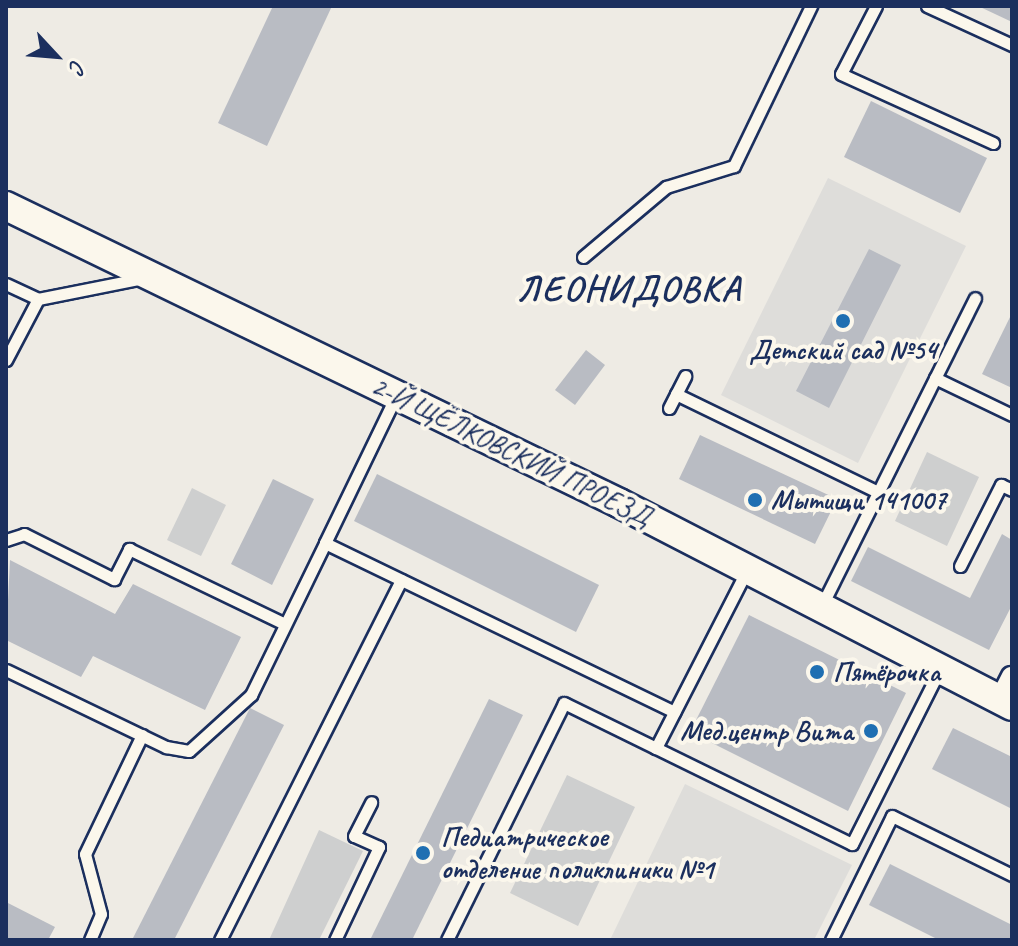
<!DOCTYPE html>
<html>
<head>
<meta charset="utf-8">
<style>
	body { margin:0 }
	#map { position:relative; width:1018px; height:946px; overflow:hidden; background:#eeebe4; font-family:Caveat,sans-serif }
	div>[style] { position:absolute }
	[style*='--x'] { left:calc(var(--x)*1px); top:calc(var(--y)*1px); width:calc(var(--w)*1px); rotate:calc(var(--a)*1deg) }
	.built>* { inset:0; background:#deddda }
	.green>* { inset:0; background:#cecfcf }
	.building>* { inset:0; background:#b9bcc3 }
	.roads { filter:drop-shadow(2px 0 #1b2f5e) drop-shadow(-2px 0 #1b2f5e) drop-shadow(0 2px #1b2f5e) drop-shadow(0 -2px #1b2f5e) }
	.service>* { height:11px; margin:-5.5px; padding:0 5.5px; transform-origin:5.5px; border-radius:5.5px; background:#fbf7ec }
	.minor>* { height:22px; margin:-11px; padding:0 11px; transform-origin:11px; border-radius:11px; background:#fbf7ec }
	.tertiary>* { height:28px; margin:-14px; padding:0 14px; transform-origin:14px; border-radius:14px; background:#fbf7ec }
	.dots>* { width:22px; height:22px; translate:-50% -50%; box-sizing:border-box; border:4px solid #fbf7ec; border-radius:50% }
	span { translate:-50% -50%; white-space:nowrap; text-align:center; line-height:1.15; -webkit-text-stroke:8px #fbf7ec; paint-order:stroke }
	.poi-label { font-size:28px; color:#1b2f5e; font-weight:700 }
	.left { translate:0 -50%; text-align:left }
	.right { translate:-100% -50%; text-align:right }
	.street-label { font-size:28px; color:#1b2f5e }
	.district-label { font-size:36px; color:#1b2f5e; font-weight:700; letter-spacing:2px }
	.frame { position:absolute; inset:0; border:8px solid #1b2f5e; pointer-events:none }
	.north { position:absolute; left:16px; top:16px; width:80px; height:80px; -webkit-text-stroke:6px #fbf7ec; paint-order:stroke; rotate:116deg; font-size:22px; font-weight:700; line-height:32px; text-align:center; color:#1b2f5e }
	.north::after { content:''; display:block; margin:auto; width:28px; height:36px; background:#1b2f5e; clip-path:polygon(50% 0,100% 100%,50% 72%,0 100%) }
</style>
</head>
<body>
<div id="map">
	<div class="built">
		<div style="clip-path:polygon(828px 178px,966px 246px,858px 463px,721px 395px)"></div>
		<div style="clip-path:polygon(685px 784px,852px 865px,814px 940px,610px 940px)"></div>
	</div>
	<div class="green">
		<div style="clip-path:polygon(927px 452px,979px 477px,947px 546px,895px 521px)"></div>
		<div style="clip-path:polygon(192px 488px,226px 505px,201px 556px,167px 540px)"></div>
		<div style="clip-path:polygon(567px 775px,635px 807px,578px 926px,510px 893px)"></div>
		<div style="clip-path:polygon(319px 830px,363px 851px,319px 940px,269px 940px)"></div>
	</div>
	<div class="building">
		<div style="clip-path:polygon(273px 6px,332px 6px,267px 146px,218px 123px)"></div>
		<div style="clip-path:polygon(978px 6px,1012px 6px,1012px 22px)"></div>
		<div style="clip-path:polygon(871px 101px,987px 158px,960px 213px,844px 157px)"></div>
		<div style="clip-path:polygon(869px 249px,901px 265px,829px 408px,796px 391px)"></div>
		<div style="clip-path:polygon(1012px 313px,1012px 388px,982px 374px)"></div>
		<div style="clip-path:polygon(586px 350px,605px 365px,575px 405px,555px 390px)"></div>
		<div style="clip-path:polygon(700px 435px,837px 499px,815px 544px,679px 479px)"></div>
		<div style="clip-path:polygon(377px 474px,599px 585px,576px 632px,354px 521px)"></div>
		<div style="clip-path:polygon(273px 479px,314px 499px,272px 585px,231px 564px)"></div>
		<div style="clip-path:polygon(1002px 534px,1012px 540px,1012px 605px,989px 650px,851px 581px,868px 547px,970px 598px)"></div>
		<div style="clip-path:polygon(10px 560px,115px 614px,133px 584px,241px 637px,205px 710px,93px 656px,81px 677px,6px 640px)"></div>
		<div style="clip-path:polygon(749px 615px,906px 693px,848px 811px,690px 732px)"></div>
		<div style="clip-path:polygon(489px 699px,523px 715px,412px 940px,370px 940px)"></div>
		<div style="clip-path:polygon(250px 708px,284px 725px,174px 940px,132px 940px)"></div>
		<div style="clip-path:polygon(953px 728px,1012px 757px,1012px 809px,932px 769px)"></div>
		<div style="clip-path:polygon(890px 864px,1012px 925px,1012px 940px,939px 940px,869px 905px)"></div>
		<div style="clip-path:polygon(6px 902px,55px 927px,48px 940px,6px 940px)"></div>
	</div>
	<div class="roads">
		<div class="service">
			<div style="--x:876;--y:6;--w:76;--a:117.2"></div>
			<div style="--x:841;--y:74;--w:167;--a:24.4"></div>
			<div style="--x:927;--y:6;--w:94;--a:24.6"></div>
			<div style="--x:583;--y:257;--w:109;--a:-40.1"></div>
			<div style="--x:666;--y:187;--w:71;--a:-17.2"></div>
			<div style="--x:734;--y:166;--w:178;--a:-64.3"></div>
			<div style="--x:6;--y:284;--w:35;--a:25"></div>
			<div style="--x:6;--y:360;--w:69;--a:-62.3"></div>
			<div style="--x:38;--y:299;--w:107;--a:-11.3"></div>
			<div style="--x:935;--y:378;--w:85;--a:25.7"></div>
			<div style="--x:676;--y:394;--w:225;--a:25.9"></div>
			<div style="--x:396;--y:396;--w:163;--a:115.8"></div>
			<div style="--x:325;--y:543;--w:388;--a:25.8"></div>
			<div style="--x:669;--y:408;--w:36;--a:-63"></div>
			<div style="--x:6;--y:540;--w:19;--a:-18"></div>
			<div style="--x:24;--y:534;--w:101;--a:26.6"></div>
			<div style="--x:114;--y:579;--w:34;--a:-63"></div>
			<div style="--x:129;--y:549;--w:173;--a:25.7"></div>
			<div style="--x:960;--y:566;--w:91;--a:-63.2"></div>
			<div style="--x:1001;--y:485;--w:12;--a:24"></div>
			<div style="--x:747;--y:570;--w:200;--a:117.1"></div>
			<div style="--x:656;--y:748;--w:218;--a:26.1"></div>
			<div style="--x:852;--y:844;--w:196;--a:-63.3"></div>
			<div style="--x:821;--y:607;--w:345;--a:-63.5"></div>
			<div style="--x:6;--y:670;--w:178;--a:25.7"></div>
			<div style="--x:166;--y:747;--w:23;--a:10"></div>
			<div style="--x:189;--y:751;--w:84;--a:-42.1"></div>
			<div style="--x:251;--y:695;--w:169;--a:-64"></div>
			<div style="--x:90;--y:940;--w:28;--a:-67"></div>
			<div style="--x:101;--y:914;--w:62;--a:-104.9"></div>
			<div style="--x:85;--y:854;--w:132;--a:-64.4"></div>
			<div style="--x:220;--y:940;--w:403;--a:-63.3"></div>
			<div style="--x:335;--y:940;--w:103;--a:-64.7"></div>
			<div style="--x:379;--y:847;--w:27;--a:-156"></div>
			<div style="--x:354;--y:836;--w:38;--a:-63"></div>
			<div style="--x:447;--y:940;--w:264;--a:-63.7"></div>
			<div style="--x:564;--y:703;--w:102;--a:26.1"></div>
			<div style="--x:831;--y:940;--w:138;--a:-63.8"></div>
			<div style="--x:892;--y:816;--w:134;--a:26.2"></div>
		</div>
		<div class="minor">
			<div style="--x:1001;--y:700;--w:25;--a:-63"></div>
		</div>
		<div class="tertiary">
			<div style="--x:6;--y:206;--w:681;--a:25.85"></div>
			<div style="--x:619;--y:503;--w:442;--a:27.3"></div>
		</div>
	</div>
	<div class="dots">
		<div style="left:843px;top:321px;background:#1f6fb2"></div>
		<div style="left:755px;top:500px;background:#1f6fb2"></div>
		<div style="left:817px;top:672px;background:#1f6fb2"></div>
		<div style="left:871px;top:731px;background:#1f6fb2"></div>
		<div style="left:423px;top:853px;background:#1f6fb2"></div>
	</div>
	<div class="poi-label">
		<span style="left:843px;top:350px">Детский сад №54</span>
		<span class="left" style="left:771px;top:500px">Мытищи 141007</span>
		<span class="left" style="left:833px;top:672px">Пятёрочка</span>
		<span class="right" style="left:853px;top:731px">Мед.центр Вита</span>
		<span class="left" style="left:441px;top:853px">Педиатрическое<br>отделение поликлиники №1</span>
	</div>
	<div class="street-label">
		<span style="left:511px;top:451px;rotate:26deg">2-Й ЩЁЛКОВСКИЙ ПРОЕЗД</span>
	</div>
	<div class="district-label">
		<span style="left:629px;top:289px">ЛЕОНИДОВКА</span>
	</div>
	<div class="frame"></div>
	<div class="north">С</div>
</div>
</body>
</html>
